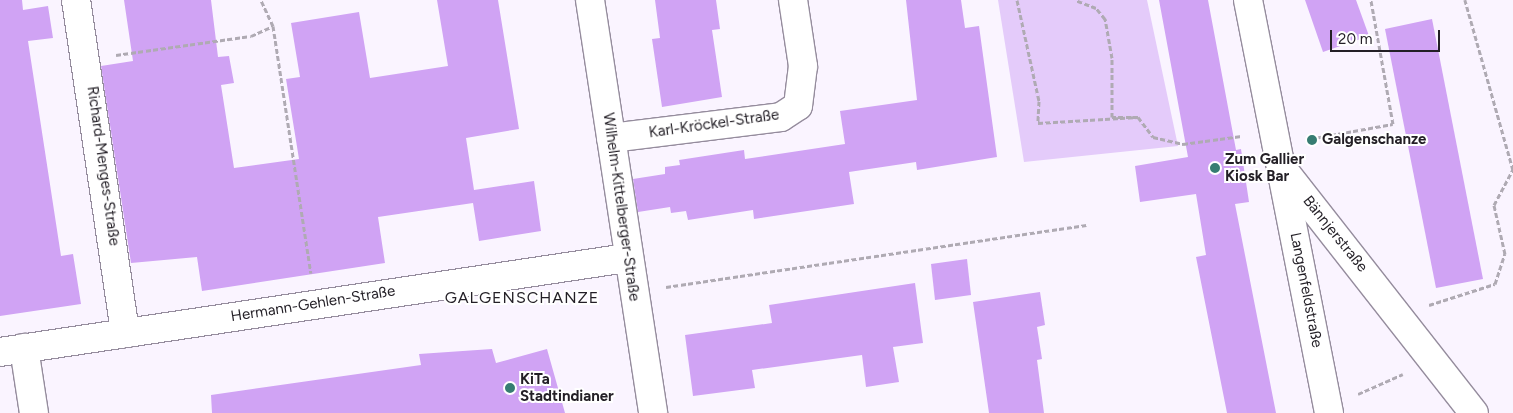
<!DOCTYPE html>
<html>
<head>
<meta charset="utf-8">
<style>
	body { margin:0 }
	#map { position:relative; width:1513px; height:413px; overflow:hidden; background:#faf4ff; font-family:Figtree,sans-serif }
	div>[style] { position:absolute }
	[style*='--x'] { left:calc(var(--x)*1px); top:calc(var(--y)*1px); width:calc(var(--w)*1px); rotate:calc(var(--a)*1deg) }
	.green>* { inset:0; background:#e4cbfa }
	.building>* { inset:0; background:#d0a3f4 }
	.path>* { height:3px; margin-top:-1.5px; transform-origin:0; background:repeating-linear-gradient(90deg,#afaab3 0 5px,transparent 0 7.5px) }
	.roads { filter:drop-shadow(1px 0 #958c9d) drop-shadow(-1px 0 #958c9d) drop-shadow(0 1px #958c9d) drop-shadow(0 -1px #958c9d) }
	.minor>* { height:28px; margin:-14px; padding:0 14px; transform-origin:14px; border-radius:14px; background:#fff }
	.dots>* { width:14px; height:14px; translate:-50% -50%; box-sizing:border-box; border:2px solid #fff; border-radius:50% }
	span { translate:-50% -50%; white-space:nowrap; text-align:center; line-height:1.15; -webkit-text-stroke:4px #fff; paint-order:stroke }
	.street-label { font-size:15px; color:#231f26 }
	.poi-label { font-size:15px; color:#231f26; font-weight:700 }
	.left { translate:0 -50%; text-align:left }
	.neighbourhood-label { font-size:16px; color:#231f26; letter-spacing:1px }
	.scale { position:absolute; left:1330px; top:30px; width:110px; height:22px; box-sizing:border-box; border:2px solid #231f26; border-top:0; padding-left:6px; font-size:15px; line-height:18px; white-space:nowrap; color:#231f26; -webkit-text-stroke:4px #fff; paint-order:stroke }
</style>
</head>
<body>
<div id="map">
	<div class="green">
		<div style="clip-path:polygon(998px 0,1147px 0,1178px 146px,1024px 162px)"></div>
	</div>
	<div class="building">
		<div style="clip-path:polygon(0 0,22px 0,23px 10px,48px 6px,53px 38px,28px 41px,61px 256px,73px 254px,81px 304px,0 316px)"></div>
		<div style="clip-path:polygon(124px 0,211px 0,218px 57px,229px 56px,234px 83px,221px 85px,234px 168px,299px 159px,286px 79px,300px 77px,291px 23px,359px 12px,370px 78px,448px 66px,437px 0,498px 0,519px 129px,466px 138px,474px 190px,534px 181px,541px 231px,479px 241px,473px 203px,378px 217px,385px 263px,202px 291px,197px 257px,131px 263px,101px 66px,133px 61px)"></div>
		<div style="clip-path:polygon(655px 0,716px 0,720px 29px,712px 30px,722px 97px,662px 107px,652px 39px,660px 38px)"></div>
		<div style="clip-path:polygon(906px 0,961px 0,965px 28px,979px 26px,997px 157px,917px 170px,916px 162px,849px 172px,854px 204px,754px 219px,753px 210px,688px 220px,686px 211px,671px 213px,670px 207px,638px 212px,633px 179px,665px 174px,665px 167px,680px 165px,679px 160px,744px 150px,745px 159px,845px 144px,840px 111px,917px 100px)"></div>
		<div style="clip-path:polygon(1159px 0,1208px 0,1236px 150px,1241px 149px,1249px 202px,1235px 204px,1276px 413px,1227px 413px,1196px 257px,1206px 255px,1196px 194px,1140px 202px,1135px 166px,1188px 157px)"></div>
		<div style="clip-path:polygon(1305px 0,1356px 0,1369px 36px,1323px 52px)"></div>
		<div style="clip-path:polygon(1432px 19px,1483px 279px,1436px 288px,1385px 29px)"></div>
		<div style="clip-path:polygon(967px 259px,971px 295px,935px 300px,931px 264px)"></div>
		<div style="clip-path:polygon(915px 283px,923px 343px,893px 347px,899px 382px,866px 387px,862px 355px,752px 370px,755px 388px,693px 396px,685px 335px,772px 323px,769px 305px)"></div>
		<div style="clip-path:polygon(1040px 292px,1045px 325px,1037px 327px,1042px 359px,1037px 360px,1044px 413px,989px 413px,973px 302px)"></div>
		<div style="clip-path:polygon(492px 349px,496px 363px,547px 349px,565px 413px,212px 413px,211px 395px,421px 365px,419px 354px)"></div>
	</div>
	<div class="path">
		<div style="--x:1017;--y:0;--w:103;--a:77.7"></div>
		<div style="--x:1039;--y:101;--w:22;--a:93"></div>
		<div style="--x:1038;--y:123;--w:100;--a:-3.4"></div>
		<div style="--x:1138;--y:117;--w:26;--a:180"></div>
		<div style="--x:1112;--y:117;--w:59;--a:-90"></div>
		<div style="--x:1112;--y:58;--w:40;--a:-100"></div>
		<div style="--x:1105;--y:19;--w:14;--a:-129"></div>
		<div style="--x:1096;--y:8;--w:22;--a:-159"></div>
		<div style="--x:273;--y:26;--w:250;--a:81.3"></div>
		<div style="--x:116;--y:55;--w:136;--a:-8"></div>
		<div style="--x:251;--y:36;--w:24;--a:-24"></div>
		<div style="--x:273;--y:26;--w:29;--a:-115"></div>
		<div style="--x:1138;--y:117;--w:25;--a:53"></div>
		<div style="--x:1153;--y:137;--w:31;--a:13"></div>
		<div style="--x:1183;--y:144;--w:59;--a:-7.9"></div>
		<div style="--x:1309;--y:139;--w:85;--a:-10.1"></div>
		<div style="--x:1393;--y:124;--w:126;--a:-100.1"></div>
		<div style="--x:666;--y:287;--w:425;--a:-8.4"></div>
		<div style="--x:1429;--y:305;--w:69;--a:-17.7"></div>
		<div style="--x:1495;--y:284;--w:32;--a:-72"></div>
		<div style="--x:1505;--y:254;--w:50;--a:-102.7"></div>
		<div style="--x:1494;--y:205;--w:40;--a:-62"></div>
		<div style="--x:1513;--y:170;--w:177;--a:-105.8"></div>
		<div style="--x:1358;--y:394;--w:49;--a:-24"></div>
	</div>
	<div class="roads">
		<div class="minor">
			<div style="--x:76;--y:0;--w:337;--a:81.6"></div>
			<div style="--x:590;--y:0;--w:418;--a:81.3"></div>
			<div style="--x:1248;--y:0;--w:421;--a:78.9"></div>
			<div style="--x:611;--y:138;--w:171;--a:-7"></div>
			<div style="--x:781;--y:117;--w:20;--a:-33"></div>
			<div style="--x:798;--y:106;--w:40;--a:-82.9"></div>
			<div style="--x:803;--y:66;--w:67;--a:-98.6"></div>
			<div style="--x:1285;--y:172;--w:306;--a:51.9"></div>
			<div style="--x:24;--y:348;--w:66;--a:81.3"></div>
			<div style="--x:0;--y:352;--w:634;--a:-8.53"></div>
		</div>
	</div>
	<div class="dots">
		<div style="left:1312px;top:140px;background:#367c72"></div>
		<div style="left:1215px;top:168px;background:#367c72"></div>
		<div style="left:510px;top:388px;background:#367c72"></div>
	</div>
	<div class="street-label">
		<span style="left:714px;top:124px;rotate:-8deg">Karl-Kröckel-Straße</span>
		<span style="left:103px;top:166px;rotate:82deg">Richard-Menges-Straße</span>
		<span style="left:621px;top:207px;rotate:82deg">Wilhelm-Kittelberger-Straße</span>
		<span style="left:1335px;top:234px;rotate:51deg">Bännjerstraße</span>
		<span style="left:1306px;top:290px;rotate:79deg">Langenfeldstraße</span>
		<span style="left:313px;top:304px;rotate:-9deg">Hermann-Gehlen-Straße</span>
	</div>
	<div class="poi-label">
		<span class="left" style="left:1322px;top:140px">Galgenschanze</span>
		<span class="left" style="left:1225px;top:168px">Zum Gallier<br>Kiosk Bar</span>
		<span class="left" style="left:520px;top:388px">KiTa<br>Stadtindianer</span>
	</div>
	<div class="neighbourhood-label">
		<span style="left:522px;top:298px">GALGENSCHANZE</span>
	</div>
	<div class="scale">20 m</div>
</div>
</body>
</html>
